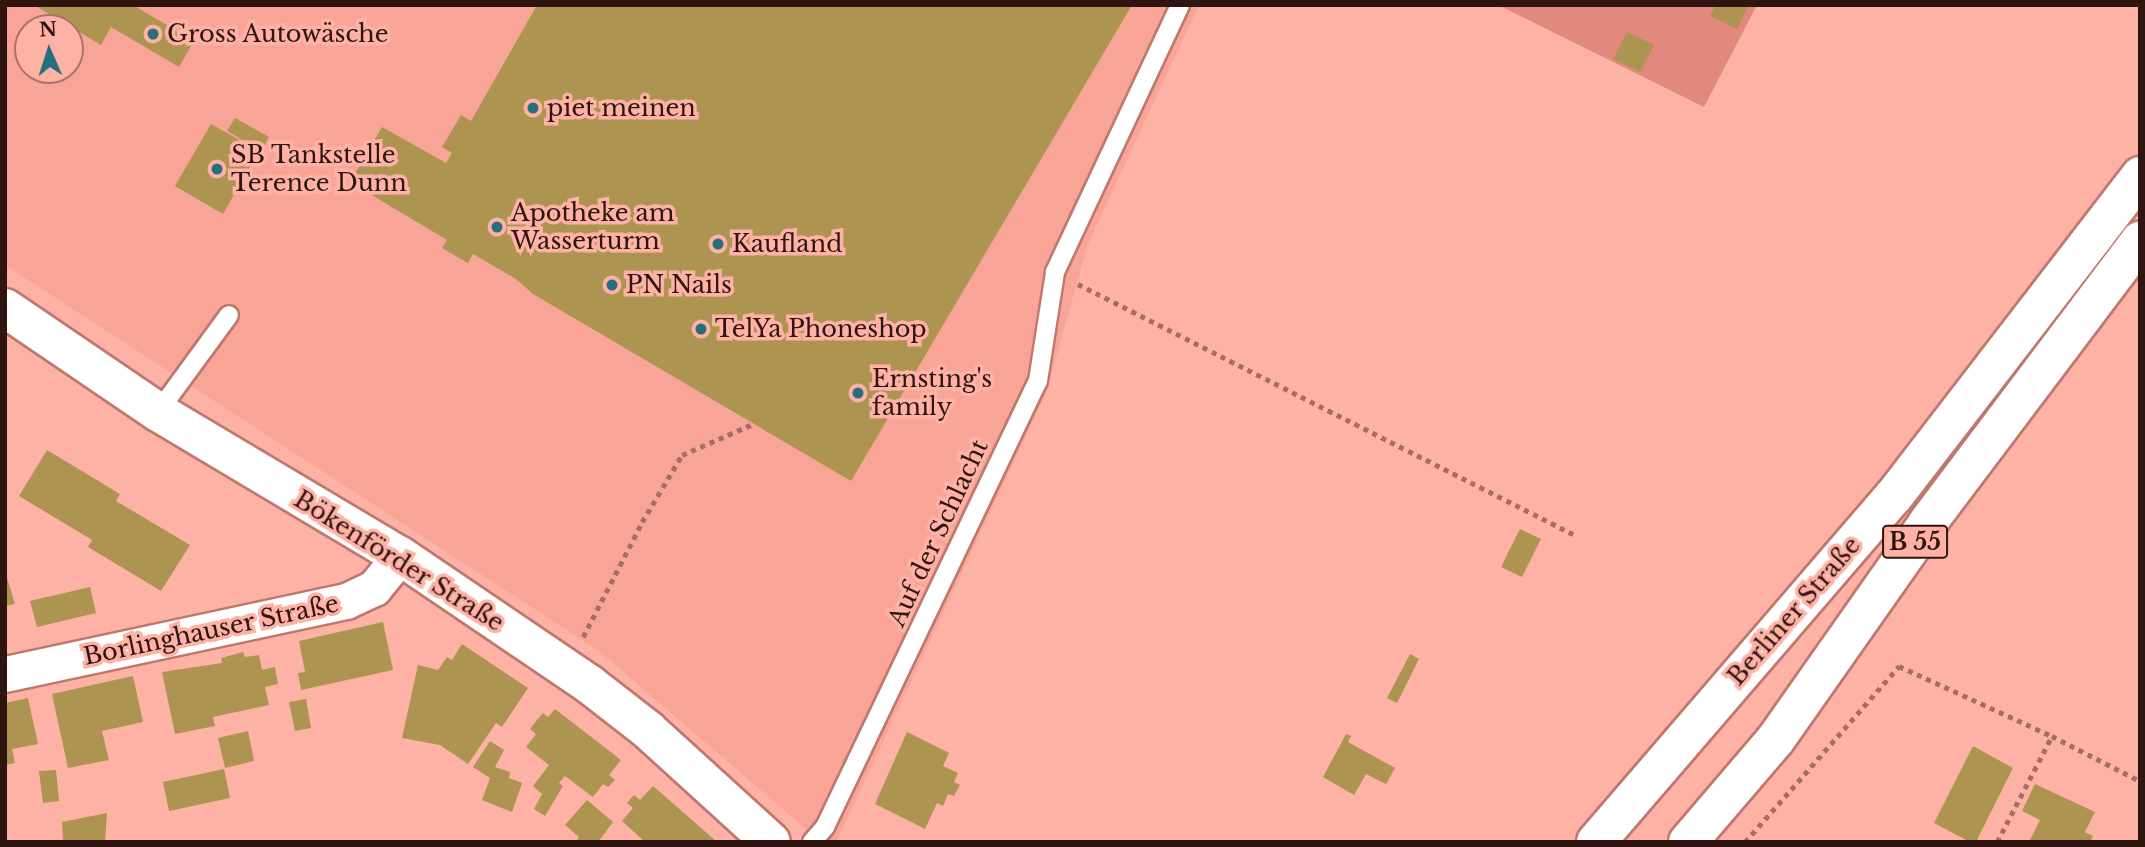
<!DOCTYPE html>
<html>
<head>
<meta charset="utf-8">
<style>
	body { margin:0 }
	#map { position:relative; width:2145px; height:847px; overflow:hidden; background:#feb2a6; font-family:"Libre Baskerville",serif }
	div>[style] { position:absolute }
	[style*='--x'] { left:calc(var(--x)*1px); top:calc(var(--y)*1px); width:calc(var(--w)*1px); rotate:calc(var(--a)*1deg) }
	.built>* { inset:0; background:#f8a597 }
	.green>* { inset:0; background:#e0897c }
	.building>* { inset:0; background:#ad9451 }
	.path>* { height:4.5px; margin-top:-2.25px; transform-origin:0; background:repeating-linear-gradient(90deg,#a56e65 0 5px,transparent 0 10px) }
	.roads { filter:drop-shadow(2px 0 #bf786d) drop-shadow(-2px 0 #bf786d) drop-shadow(0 2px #bf786d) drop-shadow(0 -2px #bf786d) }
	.lane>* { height:18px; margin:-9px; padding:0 9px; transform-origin:9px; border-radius:9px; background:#fff }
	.street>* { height:35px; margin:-17.5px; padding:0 17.5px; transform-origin:17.5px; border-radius:17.5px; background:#fff }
	.secondary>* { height:38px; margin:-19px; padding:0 19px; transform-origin:19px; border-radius:19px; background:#fff }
	.highway>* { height:38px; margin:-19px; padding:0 19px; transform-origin:19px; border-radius:19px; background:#fff }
	.dots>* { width:19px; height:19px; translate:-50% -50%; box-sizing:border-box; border:4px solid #feb2a6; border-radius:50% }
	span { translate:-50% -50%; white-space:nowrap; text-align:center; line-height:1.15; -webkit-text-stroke:7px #feb2a6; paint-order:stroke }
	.shield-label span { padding:2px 5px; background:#feb2a6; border:2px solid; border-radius:5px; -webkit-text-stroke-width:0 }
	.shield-label { font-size:23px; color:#2f1410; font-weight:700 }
	.poi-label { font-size:24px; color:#2f1410 }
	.left { translate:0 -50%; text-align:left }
	.street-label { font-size:24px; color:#2f1410 }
	.frame { position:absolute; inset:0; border:7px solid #2f1410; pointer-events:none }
	.north { position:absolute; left:14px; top:14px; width:70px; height:70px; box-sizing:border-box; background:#feb2a6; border:2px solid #ab736a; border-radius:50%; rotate:357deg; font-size:19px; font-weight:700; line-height:28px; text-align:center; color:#2f1410 }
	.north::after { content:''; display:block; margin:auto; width:24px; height:32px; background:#27707b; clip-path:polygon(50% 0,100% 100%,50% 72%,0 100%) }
</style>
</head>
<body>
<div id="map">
	<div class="built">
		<div style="clip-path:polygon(evenodd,5px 5px,1199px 5px,1088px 244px,1046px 393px,836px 842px,821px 842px,599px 651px,5px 265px,5px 5px,28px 28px,70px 28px,70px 70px,28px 70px,28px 28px)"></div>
	</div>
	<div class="green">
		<div style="clip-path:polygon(1498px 5px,1757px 5px,1704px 107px)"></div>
	</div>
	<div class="building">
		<div style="clip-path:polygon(34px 5px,133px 5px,194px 41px,179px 67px,111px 27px,101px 45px)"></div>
		<div style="clip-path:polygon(537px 5px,1132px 5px,851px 481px,533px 294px,516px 279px,473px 254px,468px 263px,442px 248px,447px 240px,350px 182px,382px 127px,446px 163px,452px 153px,442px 147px,461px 115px,471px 121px)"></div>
		<div style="clip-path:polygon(1716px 5px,1749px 5px,1737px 29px,1710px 16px)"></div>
		<div style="clip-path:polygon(1627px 32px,1654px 45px,1640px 72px,1613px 59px)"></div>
		<div style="clip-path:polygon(235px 118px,269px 137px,261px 151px,227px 131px)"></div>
		<div style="clip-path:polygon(211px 124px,259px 151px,223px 214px,175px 186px)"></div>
		<div style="clip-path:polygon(47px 450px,120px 494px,116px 501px,190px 545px,161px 591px,88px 547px,92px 540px,19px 496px)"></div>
		<div style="clip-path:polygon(1520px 529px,1541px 539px,1522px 577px,1501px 567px)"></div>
		<div style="clip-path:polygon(5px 571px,15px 604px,5px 606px)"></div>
		<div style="clip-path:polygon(90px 587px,96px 613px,37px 627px,30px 601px)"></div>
		<div style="clip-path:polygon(383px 622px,393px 670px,301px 690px,298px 673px,305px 672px,299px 641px)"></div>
		<div style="clip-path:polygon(462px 644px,528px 688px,502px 727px,496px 723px,468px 764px,440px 745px,402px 738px,418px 665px,438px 670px,447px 657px,452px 660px)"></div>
		<div style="clip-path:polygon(243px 652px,245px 657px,259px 655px,262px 670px,275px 667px,278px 684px,265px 687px,269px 705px,213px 717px,215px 726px,175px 734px,162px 672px,222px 663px,221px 658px)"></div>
		<div style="clip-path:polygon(1410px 654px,1419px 659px,1397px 703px,1387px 698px)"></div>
		<div style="clip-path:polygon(133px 676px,143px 722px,102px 731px,109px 760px,68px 768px,52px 694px)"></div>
		<div style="clip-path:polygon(28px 698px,38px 744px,12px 749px,15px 763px,5px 765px,5px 703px)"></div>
		<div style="clip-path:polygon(306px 699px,311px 728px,295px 731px,289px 702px)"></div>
		<div style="clip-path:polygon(555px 709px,621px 760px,609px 775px,615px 780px,608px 787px,603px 784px,593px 797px,565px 776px,559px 783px,563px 786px,545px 816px,534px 809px,542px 794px,533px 786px,549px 765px,526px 747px,536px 734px,530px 729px,537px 720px,543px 713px,548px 717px)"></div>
		<div style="clip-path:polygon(248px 731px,254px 761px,225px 768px,218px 738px)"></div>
		<div style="clip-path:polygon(907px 732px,949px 753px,943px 766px,958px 773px,954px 782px,960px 785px,954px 796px,948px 794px,943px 806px,937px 803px,925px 829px,875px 804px)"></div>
		<div style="clip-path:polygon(1346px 734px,1351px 736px,1348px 742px,1395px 768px,1386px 784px,1366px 774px,1354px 795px,1323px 777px)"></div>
		<div style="clip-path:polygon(490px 741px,504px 750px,495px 767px,510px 772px,509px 778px,522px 783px,512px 812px,482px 800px,490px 778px,473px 767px)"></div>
		<div style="clip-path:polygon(1973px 746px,2013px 768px,1976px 842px,1970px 842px,1934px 823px)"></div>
		<div style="clip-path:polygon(224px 769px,230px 798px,169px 811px,163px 782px)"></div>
		<div style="clip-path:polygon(56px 770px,59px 801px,43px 803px,39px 771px)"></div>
		<div style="clip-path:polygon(2035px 784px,2095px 812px,2085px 832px,2093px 836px,2090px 842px,2029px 842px,2040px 820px,2022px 811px)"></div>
		<div style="clip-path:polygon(653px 786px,684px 813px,717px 842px,645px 842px,622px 821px,633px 808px,627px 803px,634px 795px,640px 800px)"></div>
		<div style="clip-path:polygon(587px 800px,613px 822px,598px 842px,576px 842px,579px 837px,565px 825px)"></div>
		<div style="clip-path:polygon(107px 813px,105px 842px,63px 842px,62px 822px)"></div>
	</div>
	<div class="path">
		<div style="--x:1078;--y:284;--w:555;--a:26.8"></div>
		<div style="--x:583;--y:637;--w:129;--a:-62.8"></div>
		<div style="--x:642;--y:522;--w:78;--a:-59.2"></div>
		<div style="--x:682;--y:455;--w:77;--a:-23.6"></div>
		<div style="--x:1745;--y:842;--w:234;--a:-48.8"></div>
		<div style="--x:1899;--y:666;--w:168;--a:24.6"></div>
		<div style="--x:2052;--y:736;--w:99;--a:27.1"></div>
		<div style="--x:1997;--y:842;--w:119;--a:-62.6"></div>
	</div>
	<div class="roads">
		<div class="lane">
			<div style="--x:158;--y:412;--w:120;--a:-53.8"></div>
			<div style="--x:812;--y:842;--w:20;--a:-49"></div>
			<div style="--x:825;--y:827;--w:494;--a:-64.5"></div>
			<div style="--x:1038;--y:381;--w:110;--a:-81.1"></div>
			<div style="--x:1055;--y:272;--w:295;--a:-64.9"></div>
		</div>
		<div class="street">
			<div style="--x:5;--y:674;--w:349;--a:-12.1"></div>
			<div style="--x:346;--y:601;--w:31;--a:-25"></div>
			<div style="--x:374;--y:588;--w:41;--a:-50.9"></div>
		</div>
		<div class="secondary">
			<div style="--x:5;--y:308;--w:185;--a:34.2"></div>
			<div style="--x:158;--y:412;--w:282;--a:30.8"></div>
			<div style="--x:400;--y:556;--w:228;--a:34.1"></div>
			<div style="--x:589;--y:684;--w:75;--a:37.9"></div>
			<div style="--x:648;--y:730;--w:166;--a:42.3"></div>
		</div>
		<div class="highway">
			<div style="--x:1596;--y:842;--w:457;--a:-49.3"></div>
			<div style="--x:1894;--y:496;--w:404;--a:-52.4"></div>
			<div style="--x:1688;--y:842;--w:135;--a:-49.5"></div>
			<div style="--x:1776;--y:739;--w:266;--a:-54.9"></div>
			<div style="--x:1929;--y:521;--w:351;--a:-53"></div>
		</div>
	</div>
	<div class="dots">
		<div style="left:153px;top:34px;background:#27707b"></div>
		<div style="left:533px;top:108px;background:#27707b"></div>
		<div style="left:217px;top:169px;background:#27707b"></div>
		<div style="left:497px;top:227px;background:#27707b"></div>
		<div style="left:718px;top:244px;background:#27707b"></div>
		<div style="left:612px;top:285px;background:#27707b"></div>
		<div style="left:701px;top:329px;background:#27707b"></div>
		<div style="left:858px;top:393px;background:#27707b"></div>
	</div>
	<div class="shield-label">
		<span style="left:1915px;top:542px">B 55</span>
	</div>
	<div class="poi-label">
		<span class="left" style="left:167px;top:34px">Gross Autowäsche</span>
		<span class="left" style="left:547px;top:108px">piet meinen</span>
		<span class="left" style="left:231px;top:169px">SB Tankstelle<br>Terence Dunn</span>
		<span class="left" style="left:511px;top:227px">Apotheke am<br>Wasserturm</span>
		<span class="left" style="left:732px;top:244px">Kaufland</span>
		<span class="left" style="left:626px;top:285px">PN Nails</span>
		<span class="left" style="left:715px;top:329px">TelYa Phoneshop</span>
		<span class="left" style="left:872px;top:393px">Ernsting's<br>family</span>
	</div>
	<div class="street-label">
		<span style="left:938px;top:533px;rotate:-65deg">Auf der Schlacht</span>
		<span style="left:399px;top:561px;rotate:32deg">Bökenförder Straße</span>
		<span style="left:1794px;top:611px;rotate:-49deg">Berliner Straße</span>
		<span style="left:211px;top:630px;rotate:-12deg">Borlinghauser Straße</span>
	</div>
	<div class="frame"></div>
	<div class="north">N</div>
</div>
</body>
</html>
